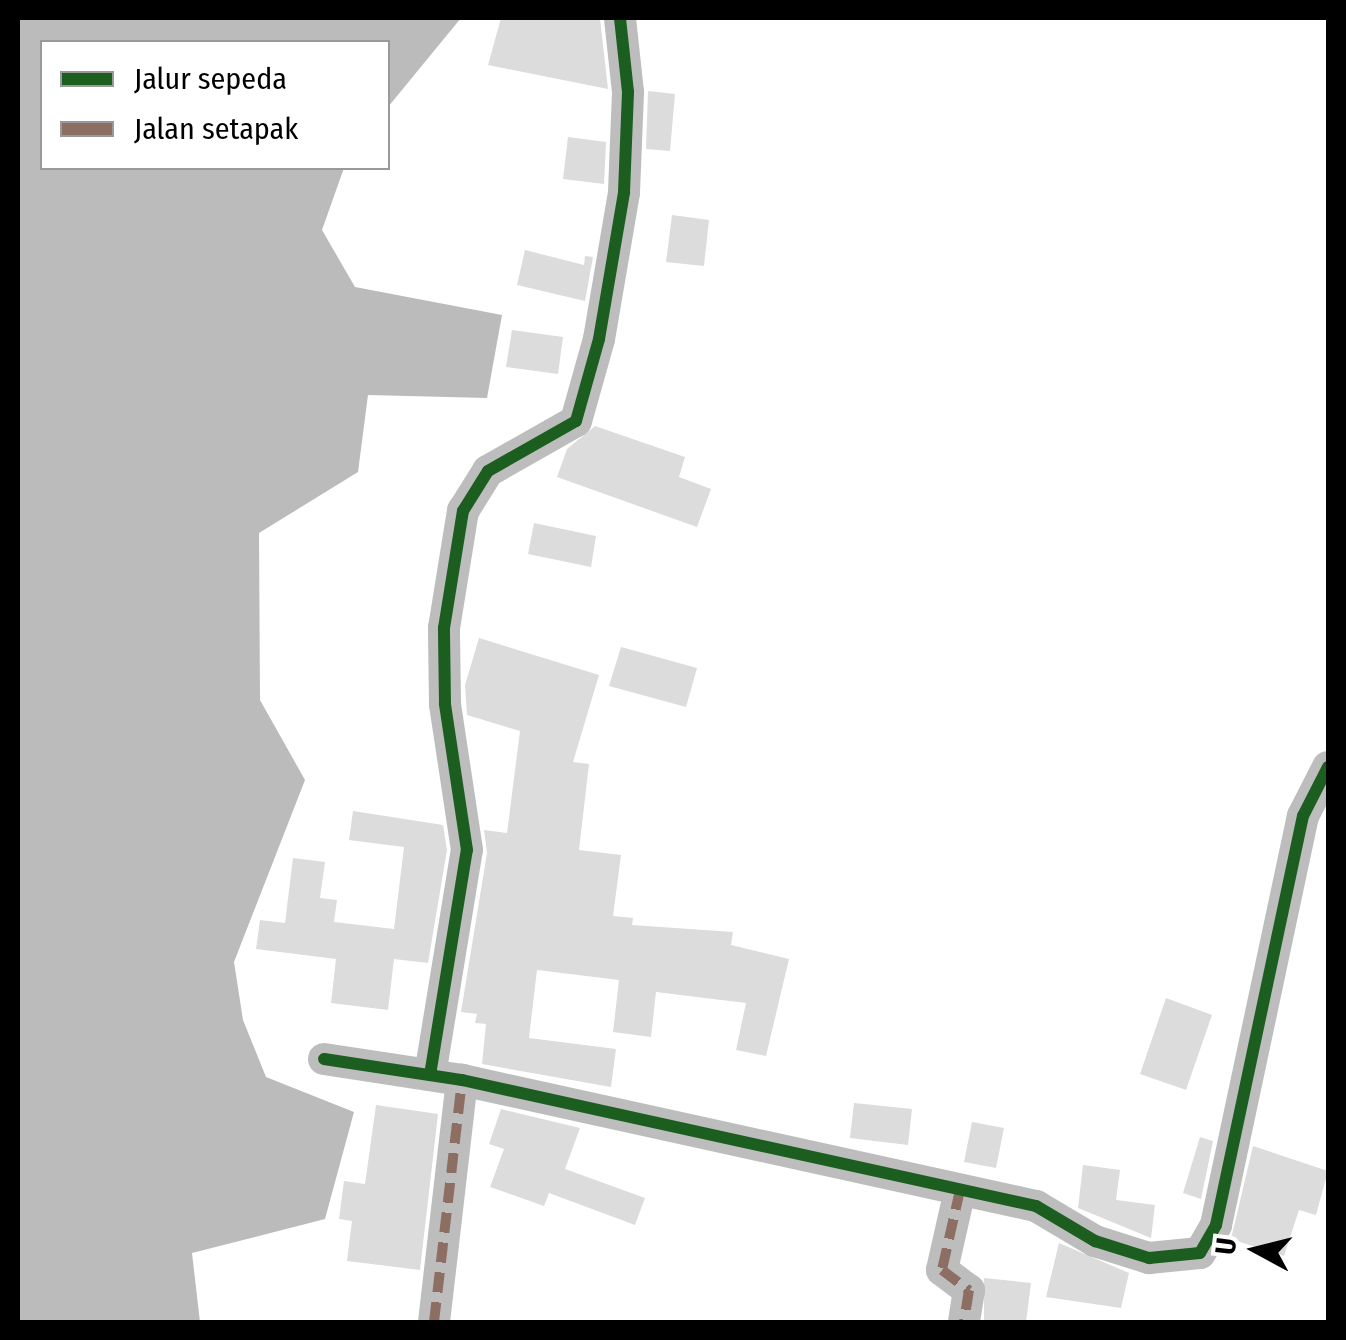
<!DOCTYPE html>
<html>
<head>
<meta charset="utf-8">
<style>
	body { margin:0 }
	#map { position:relative; width:1346px; height:1340px; overflow:hidden; background:#fff; font-family:"Fira Sans Condensed",sans-serif }
	div>[style] { position:absolute }
	[style*='--x'] { left:calc(var(--x)*1px); top:calc(var(--y)*1px); width:calc(var(--w)*1px); rotate:calc(var(--a)*1deg) }
	.water>* { inset:0; background:#bbb }
	.building>* { inset:0; background:#dcdcdc }
	.minor>* { height:32px; margin:-16px; padding:0 16px; transform-origin:16px; border-radius:16px; background:#bdbdbd }
	.quiet>* { height:10px; margin-top:-5px; transform-origin:0; background:repeating-linear-gradient(90deg,#8d6e63 0 20px,transparent 0 30px) }
	.cycleway>* { height:12px; margin:-6px; padding:0 6px; transform-origin:6px; border-radius:6px; background:#1b5e20 }
	span { translate:-50% -50%; white-space:nowrap; text-align:center; line-height:1.15; -webkit-text-stroke:10px #fff; paint-order:stroke }
	.frame { position:absolute; inset:0; border:20px solid #000; pointer-events:none }
	.legend { position:absolute; left:40px; top:40px; width:350px; height:130px; box-sizing:border-box; background:#fff; border:2px solid #999; margin:0; padding:12px 18px; list-style:none; font-size:30px; color:#000 }
	.legend li { display:flex; align-items:center; gap:20px; height:50px }
	.legend b { width:50px; border:2px solid #999 }
	.north { position:absolute; left:1206px; top:1200px; width:100px; height:100px; -webkit-text-stroke:8px #fff; paint-order:stroke; rotate:277deg; font-size:28px; font-weight:700; line-height:40px; text-align:center; color:#000 }
	.north::after { content:''; display:block; margin:auto; width:35px; height:45px; background:#000; clip-path:polygon(50% 0,100% 100%,50% 72%,0 100%) }
</style>
</head>
<body>
<div id="map">
	<div class="water">
		<div style="clip-path:polygon(18px 18px,461px 18px,388px 107px,388px 42px,42px 42px,42px 168px,344px 168px,322px 230px,355px 287px,502px 315px,487px 398px,368px 395px,358px 472px,259px 533px,260px 700px,305px 780px,234px 962px,243px 1020px,266px 1077px,354px 1112px,325px 1219px,192px 1253px,200px 1322px,18px 1322px)"></div>
	</div>
	<div class="building">
		<div style="clip-path:polygon(501px 18px,600px 18px,608px 89px,488px 65px)"></div>
		<div style="clip-path:polygon(648px 91px,675px 94px,670px 151px,646px 149px)"></div>
		<div style="clip-path:polygon(568px 137px,606px 142px,604px 184px,563px 179px)"></div>
		<div style="clip-path:polygon(672px 215px,709px 220px,704px 266px,666px 262px)"></div>
		<div style="clip-path:polygon(525px 250px,584px 265px,585px 256px,593px 257px,585px 301px,517px 285px)"></div>
		<div style="clip-path:polygon(512px 330px,563px 337px,558px 374px,506px 367px)"></div>
		<div style="clip-path:polygon(595px 426px,685px 457px,679px 477px,711px 489px,697px 527px,557px 477px,567px 449px)"></div>
		<div style="clip-path:polygon(534px 523px,596px 536px,591px 567px,528px 554px)"></div>
		<div style="clip-path:polygon(479px 638px,599px 675px,573px 762px,589px 764px,579px 850px,621px 855px,613px 916px,633px 918px,632px 925px,733px 932px,731px 945px,789px 959px,766px 1056px,736px 1050px,746px 1003px,656px 992px,651px 1037px,613px 1032px,619px 980px,537px 970px,529px 1038px,616px 1049px,611px 1087px,482px 1064px,486px 1024px,475px 1023px,477px 1014px,461px 1012px,487px 853px,484px 830px,507px 833px,520px 731px,467px 715px,465px 685px)"></div>
		<div style="clip-path:polygon(621px 647px,697px 668px,686px 707px,609px 686px)"></div>
		<div style="clip-path:polygon(353px 811px,443px 825px,447px 850px,428px 963px,394px 959px,388px 1010px,331px 1003px,336px 959px,256px 949px,260px 920px,285px 923px,293px 858px,325px 862px,320px 898px,337px 900px,334px 922px,394px 929px,404px 847px,349px 840px)"></div>
		<div style="clip-path:polygon(1166px 998px,1212px 1015px,1186px 1090px,1140px 1074px)"></div>
		<div style="clip-path:polygon(854px 1103px,912px 1109px,908px 1145px,850px 1138px)"></div>
		<div style="clip-path:polygon(376px 1105px,438px 1114px,420px 1270px,347px 1261px,352px 1221px,339px 1219px,344px 1181px,365px 1184px)"></div>
		<div style="clip-path:polygon(501px 1109px,580px 1128px,565px 1169px,645px 1198px,635px 1225px,549px 1193px,544px 1206px,490px 1187px,504px 1149px,489px 1144px)"></div>
		<div style="clip-path:polygon(972px 1122px,1004px 1128px,996px 1168px,964px 1162px)"></div>
		<div style="clip-path:polygon(1200px 1137px,1213px 1141px,1201px 1199px,1183px 1193px)"></div>
		<div style="clip-path:polygon(1253px 1146px,1328px 1171px,1316px 1215px,1299px 1210px,1284px 1256px,1231px 1239px)"></div>
		<div style="clip-path:polygon(1083px 1165px,1120px 1170px,1116px 1200px,1155px 1205px,1151px 1238px,1078px 1208px)"></div>
		<div style="clip-path:polygon(1059px 1243px,1129px 1273px,1121px 1308px,1046px 1297px)"></div>
		<div style="clip-path:polygon(984px 1278px,1031px 1283px,1026px 1322px,984px 1322px)"></div>
	</div>
	<div class="minor">
		<div style="--x:324;--y:1059;--w:140;--a:8.7"></div>
		<div style="--x:462;--y:1080;--w:588;--a:12.38"></div>
		<div style="--x:1036;--y:1206;--w:69;--a:30.7"></div>
		<div style="--x:1095;--y:1241;--w:57;--a:17.5"></div>
		<div style="--x:1149;--y:1258;--w:51;--a:-5.6"></div>
		<div style="--x:1200;--y:1253;--w:32;--a:-60"></div>
		<div style="--x:1216;--y:1225;--w:418;--a:-78"></div>
		<div style="--x:1303;--y:816;--w:55;--a:-63"></div>
		<div style="--x:430;--y:1075;--w:228;--a:-80.7"></div>
		<div style="--x:467;--y:850;--w:148;--a:-98.6"></div>
		<div style="--x:445;--y:704;--w:76;--a:-90.8"></div>
		<div style="--x:444;--y:628;--w:119;--a:-80.8"></div>
		<div style="--x:463;--y:511;--w:47;--a:-58"></div>
		<div style="--x:488;--y:471;--w:101;--a:-29.6"></div>
		<div style="--x:576;--y:421;--w:85;--a:-74.3"></div>
		<div style="--x:599;--y:339;--w:149;--a:-80.3"></div>
		<div style="--x:624;--y:192;--w:100;--a:-87.7"></div>
		<div style="--x:628;--y:92;--w:74;--a:-96.2"></div>
		<div style="--x:960;--y:1190;--w:82;--a:102.7"></div>
		<div style="--x:942;--y:1270;--w:34;--a:37"></div>
		<div style="--x:969;--y:1290;--w:32;--a:99"></div>
		<div style="--x:434;--y:1322;--w:244;--a:-83.4"></div>
	</div>
	<div class="quiet">
		<div style="--x:960;--y:1190;--w:82;--a:102.7"></div>
		<div style="--x:942;--y:1270;--w:34;--a:37"></div>
		<div style="--x:969;--y:1290;--w:32;--a:99"></div>
		<div style="--x:434;--y:1322;--w:244;--a:-83.4"></div>
	</div>
	<div class="cycleway">
		<div style="--x:324;--y:1059;--w:140;--a:8.7"></div>
		<div style="--x:462;--y:1080;--w:588;--a:12.38"></div>
		<div style="--x:1036;--y:1206;--w:69;--a:30.7"></div>
		<div style="--x:1095;--y:1241;--w:57;--a:17.5"></div>
		<div style="--x:1149;--y:1258;--w:51;--a:-5.6"></div>
		<div style="--x:1200;--y:1253;--w:32;--a:-60"></div>
		<div style="--x:1216;--y:1225;--w:418;--a:-78"></div>
		<div style="--x:1303;--y:816;--w:55;--a:-63"></div>
		<div style="--x:430;--y:1075;--w:228;--a:-80.7"></div>
		<div style="--x:467;--y:850;--w:148;--a:-98.6"></div>
		<div style="--x:445;--y:704;--w:76;--a:-90.8"></div>
		<div style="--x:444;--y:628;--w:119;--a:-80.8"></div>
		<div style="--x:463;--y:511;--w:47;--a:-58"></div>
		<div style="--x:488;--y:471;--w:101;--a:-29.6"></div>
		<div style="--x:576;--y:421;--w:85;--a:-74.3"></div>
		<div style="--x:599;--y:339;--w:149;--a:-80.3"></div>
		<div style="--x:624;--y:192;--w:100;--a:-87.7"></div>
		<div style="--x:628;--y:92;--w:74;--a:-96.2"></div>
	</div>
	<div class="frame"></div>
	<ul class="legend">
	<li><b style="height:12px;background:#1b5e20"></b>Jalur sepeda</li>
	<li><b style="height:12px;background:#8d6e63"></b>Jalan setapak</li>
	</ul>
	<div class="north">U</div>
</div>
</body>
</html>
